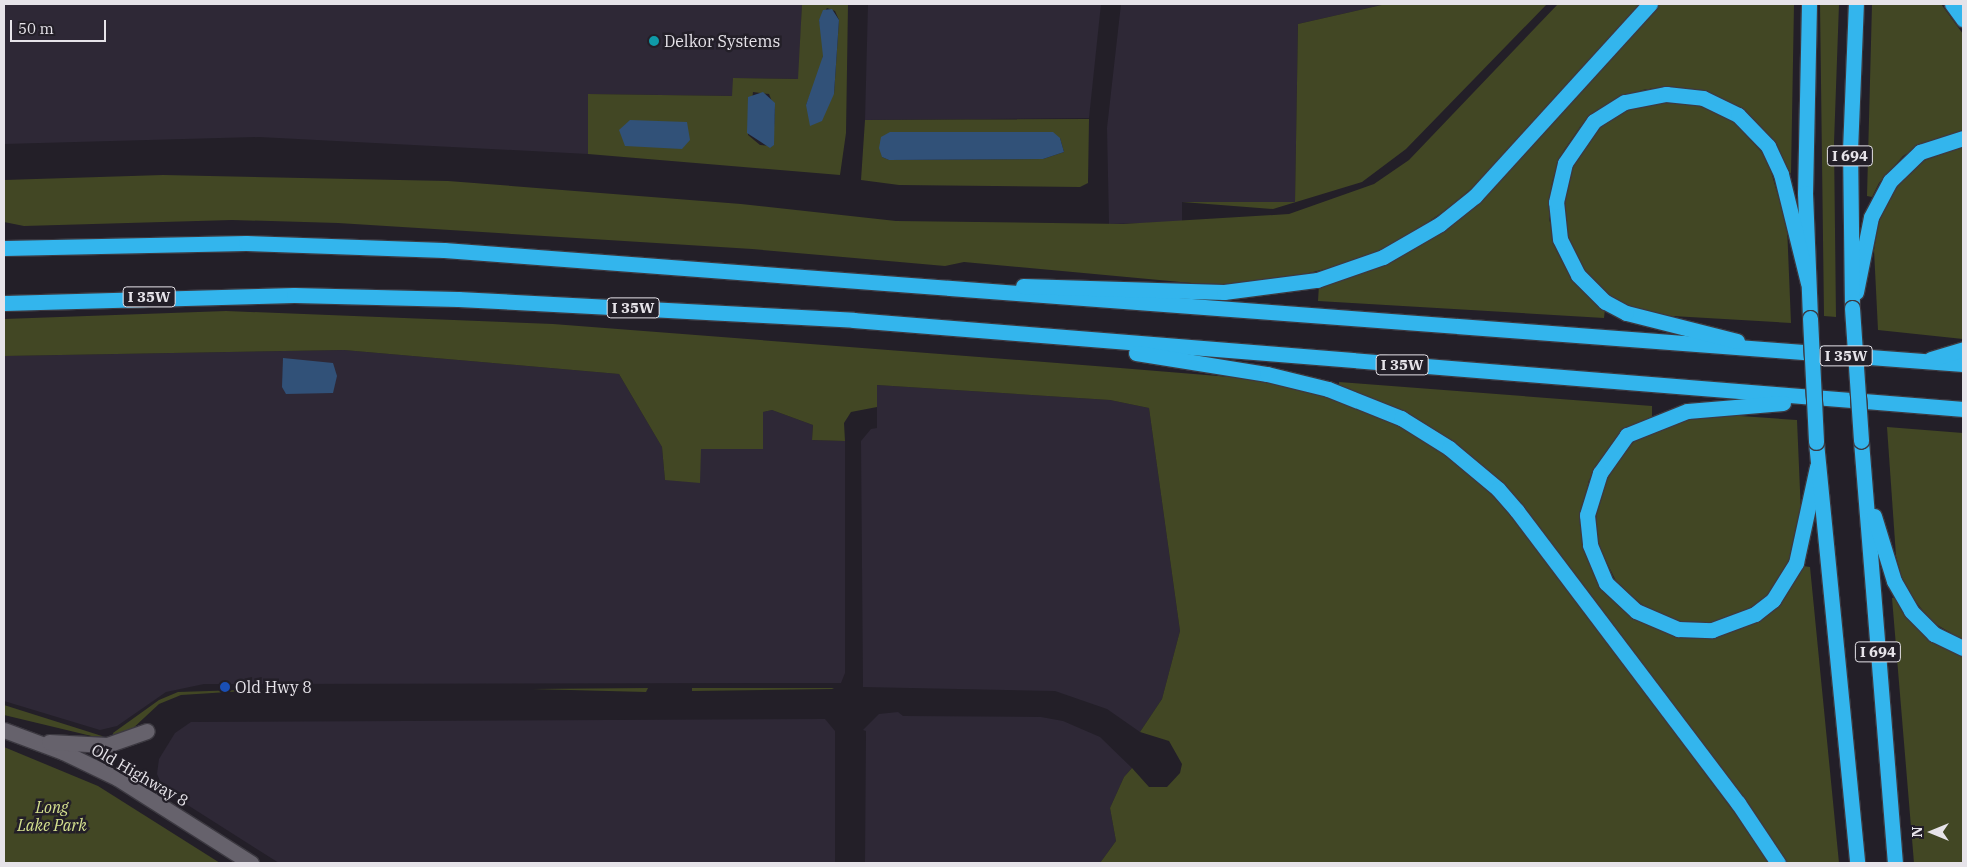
<!DOCTYPE html>
<html>
<head>
<meta charset="utf-8">
<style>
	body { margin:0 }
	#map { position:relative; width:1967px; height:867px; overflow:hidden; background:#231f28; font-family:"IBM Plex Serif",serif }
	div>[style] { position:absolute }
	[style*='--x'] { left:calc(var(--x)*1px); top:calc(var(--y)*1px); width:calc(var(--w)*1px); rotate:calc(var(--a)*1deg) }
	.built>* { inset:0; background:#2e2836 }
	.green>* { inset:0; background:#424724 }
	.water>* { inset:0; background:#315178 }
	.roads { filter:drop-shadow(1px 0 #3c3941) drop-shadow(-1px 0 #3c3941) drop-shadow(0 1px #3c3941) drop-shadow(0 -1px #3c3941) }
	.secondary>* { height:15px; margin:-7.5px; padding:0 7.5px; transform-origin:7.5px; border-radius:7.5px; background:#66626c }
	.highway>* { height:15px; margin:-7.5px; padding:0 7.5px; transform-origin:7.5px; border-radius:7.5px; background:#33b5ed }
	.bridges { filter:drop-shadow(1px 0 #3c3941) drop-shadow(-1px 0 #3c3941) drop-shadow(0 1px #3c3941) drop-shadow(0 -1px #3c3941) }
	.highway-bridge>* { height:15px; margin:-7.5px; padding:0 7.5px; transform-origin:7.5px; border-radius:7.5px; background:#33b5ed }
	.dots>* { width:14px; height:14px; translate:-50% -50%; box-sizing:border-box; border:2px solid #231f28; border-radius:50% }
	span { translate:-50% -50%; white-space:nowrap; text-align:center; line-height:1.15; -webkit-text-stroke:5px #231f28; paint-order:stroke }
	.shield-label span { padding:1px 4px; background:#231f28; border:1px solid; border-radius:4px; -webkit-text-stroke-width:0 }
	.shield-label { font-size:15px; color:#e6e3e9; font-weight:700 }
	.poi-label { font-size:16px; color:#e6e3e9 }
	.left { translate:0 -50%; text-align:left }
	.street-label { font-size:16px; color:#e6e3e9 }
	.park-label { font-size:16px; color:#d5e18f; font-style:italic }
	.frame { position:absolute; inset:0; border:5px solid #e6e3e9; pointer-events:none }
	.north { position:absolute; left:1907px; top:807px; width:50px; height:50px; -webkit-text-stroke:4px #231f28; paint-order:stroke; rotate:270deg; font-size:14px; font-weight:700; line-height:20px; text-align:center; color:#e6e3e9 }
	.north::after { content:''; display:block; margin:auto; width:18px; height:22px; background:#e6e3e9; clip-path:polygon(50% 0,100% 100%,50% 72%,0 100%) }
	.scale { position:absolute; left:10px; top:20px; width:96px; height:22px; box-sizing:border-box; border:2px solid #e6e3e9; border-top:0; padding-left:6px; font-size:15px; line-height:18px; white-space:nowrap; color:#e6e3e9; -webkit-text-stroke:4px #231f28; paint-order:stroke }
</style>
</head>
<body>
<div id="map">
	<div class="built">
		<div style="clip-path:polygon(4px 4px,802px 4px,799px 79px,733px 78px,733px 96px,588px 94px,588px 154px,259px 137px,4px 144px)"></div>
		<div style="clip-path:polygon(868px 4px,1101px 4px,1089px 118px,865px 120px)"></div>
		<div style="clip-path:polygon(1121px 4px,1386px 4px,1298px 24px,1295px 202px,1182px 202px,1182px 222px,1109px 224px,1107px 128px)"></div>
		<div style="clip-path:polygon(344px 350px,619px 374px,662px 447px,665px 480px,700px 449px,763px 449px,763px 412px,772px 410px,813px 425px,812px 440px,845px 441px,845px 673px,841px 683px,204px 684px,166px 692px,117px 726px,100px 730px,4px 701px,4px 356px)"></div>
		<div style="clip-path:polygon(877px 385px,1110px 400px,1149px 408px,1180px 631px,1162px 699px,1140px 732px,1107px 709px,1055px 691px,863px 687px,861px 441px,871px 429px,877px 428px)"></div>
		<div style="clip-path:polygon(898px 712px,903px 716px,1041px 717px,1063px 721px,1100px 737px,1132px 768px,1124px 777px,1110px 808px,1116px 841px,1100px 863px,865px 863px,866px 731px,863px 730px,879px 714px)"></div>
		<div style="clip-path:polygon(825px 719px,835px 731px,835px 863px,279px 863px,164px 790px,157px 774px,159px 759px,175px 733px,191px 722px)"></div>
	</div>
	<div class="green">
		<div style="clip-path:polygon(evenodd,802px 4px,848px 4px,846px 133px,840px 175px,588px 154px,588px 94px,732px 96px,733px 78px,798px 79px,802px 4px,827px 8px,835px 11px,839px 20px,834px 94px,806px 105px,822px 66px,824px 44px,819px 20px,827px 8px,802px 4px,753px 92px,769px 94px,775px 109px,773px 146px,760px 145px,748px 135px,753px 92px)"></div>
		<div style="clip-path:polygon(1386px 4px,1547px 4px,1406px 149px,1362px 182px,1273px 209px,1182px 202px,1295px 202px,1298px 24px)"></div>
		<div style="clip-path:polygon(1558px 4px,1643px 4px,1472px 188px,1444px 211px,1400px 241px,1354px 262px,1276px 281px,1213px 285px,964px 262px,945px 266px,752px 249px,338px 223px,232px 220px,24px 226px,4px 222px,4px 180px,163px 175px,448px 181px,741px 204px,896px 221px,1123px 224px,1289px 214px,1374px 184px,1409px 160px)"></div>
		<div style="clip-path:polygon(1659px 4px,1794px 4px,1791px 174px,1750px 117px,1700px 91px,1663px 87px,1642px 90px,1597px 112px,1580px 127px,1564px 150px,1552px 182px,1549px 218px,1556px 250px,1576px 284px,1605px 309px,1604px 318px,1318px 301px,1319px 285px,1366px 270px,1519px 159px)"></div>
		<div style="clip-path:polygon(1820px 4px,1839px 4px,1834px 143px,1836px 317px,1824px 316px)"></div>
		<div style="clip-path:polygon(1872px 4px,1941px 4px,1963px 34px,1963px 133px,1924px 143px,1903px 156px,1879px 183px,1872px 197px,1867px 196px)"></div>
		<div style="clip-path:polygon(1663px 100px,1697px 103px,1732px 120px,1767px 158px,1787px 226px,1791px 323px,1655px 315px,1634px 310px,1599px 289px,1579px 265px,1566px 237px,1563px 203px,1575px 159px,1604px 123px,1634px 106px)"></div>
		<div style="clip-path:polygon(evenodd,1089px 119px,1088px 183px,1080px 187px,899px 185px,861px 180px,865px 120px,1089px 119px,881px 137px,1060px 138px,1064px 152px,1043px 159px,889px 160px,882px 157px,881px 137px)"></div>
		<div style="clip-path:polygon(1963px 147px,1963px 339px,1878px 330px,1874px 250px,1880px 213px,1900px 179px,1920px 162px)"></div>
		<div style="clip-path:polygon(226px 311px,553px 324px,1108px 367px,1255px 379px,1324px 395px,1399px 425px,1451px 458px,1505px 507px,1772px 863px,1100px 863px,1116px 841px,1110px 808px,1124px 777px,1132px 768px,1149px 787px,1167px 787px,1180px 773px,1182px 764px,1169px 741px,1140px 732px,1162px 699px,1180px 631px,1149px 408px,1110px 400px,877px 385px,877px 407px,851px 412px,844px 423px,845px 441px,812px 440px,813px 425px,772px 410px,763px 412px,763px 449px,701px 449px,700px 483px,665px 480px,662px 447px,619px 374px,344px 350px,4px 356px,4px 319px)"></div>
		<div style="clip-path:polygon(1339px 382px,1652px 406px,1652px 418px,1614px 441px,1589px 480px,1583px 505px,1601px 585px,1624px 610px,1654px 628px,1670px 633px,1722px 634px,1741px 629px,1770px 612px,1785px 598px,1803px 566px,1810px 567px,1839px 863px,1784px 863px,1489px 473px,1339px 387px)"></div>
		<div style="clip-path:polygon(1712px 414px,1797px 420px,1801px 514px,1791px 557px,1776px 586px,1762px 600px,1751px 609px,1711px 623px,1683px 623px,1651px 611px,1619px 587px,1598px 545px,1596px 514px,1607px 474px,1638px 437px,1672px 421px)"></div>
		<div style="clip-path:polygon(1887px 427px,1963px 433px,1963px 640px,1932px 622px,1904px 587px,1896px 556px)"></div>
		<div style="clip-path:polygon(1897px 597px,1963px 654px,1963px 863px,1914px 863px,1892px 598px)"></div>
		<div style="clip-path:polygon(648px 688px,646px 692px,532px 689px)"></div>
		<div style="clip-path:polygon(692px 688px,832px 688px,834px 689px,692px 691px)"></div>
		<div style="clip-path:polygon(274px 689px,181px 695px,159px 704px,130px 731px,114px 737px,113px 733px,159px 700px,178px 692px)"></div>
		<div style="clip-path:polygon(4px 705px,102px 736px,104px 739px,4px 715px)"></div>
		<div style="clip-path:polygon(4px 747px,98px 786px,220px 863px,4px 863px)"></div>
	</div>
	<div class="water">
		<div style="clip-path:polygon(832px 9px,839px 20px,834px 94px,822px 121px,810px 126px,806px 105px,823px 56px,819px 20px,823px 10px)"></div>
		<div style="clip-path:polygon(763px 92px,775px 103px,774px 145px,770px 148px,747px 133px,748px 97px)"></div>
		<div style="clip-path:polygon(630px 120px,687px 122px,690px 140px,682px 149px,625px 146px,619px 130px)"></div>
		<div style="clip-path:polygon(890px 132px,1053px 132px,1060px 138px,1064px 152px,1043px 159px,889px 160px,882px 157px,879px 148px,881px 137px)"></div>
		<div style="clip-path:polygon(283px 358px,333px 363px,337px 376px,333px 393px,286px 394px,282px 387px)"></div>
	</div>
	<div class="roads">
		<div class="secondary">
			<div style="--x:4;--y:730;--w:63;--a:20.4"></div>
			<div style="--x:63;--y:752;--w:60;--a:25.7"></div>
			<div style="--x:117;--y:778;--w:159;--a:32.4"></div>
			<div style="--x:49;--y:742;--w:58;--a:3"></div>
			<div style="--x:107;--y:745;--w:42;--a:-19.3"></div>
		</div>
		<div class="highway">
			<div style="--x:1809;--y:4;--w:189;--a:91.2"></div>
			<div style="--x:1805;--y:193;--w:125;--a:87.7"></div>
			<div style="--x:1952;--y:4;--w:19;--a:54"></div>
			<div style="--x:4;--y:248;--w:242;--a:-1.2"></div>
			<div style="--x:246;--y:243;--w:198;--a:2"></div>
			<div style="--x:444;--y:250;--w:1523;--a:4.29"></div>
			<div style="--x:1023;--y:286;--w:201;--a:1.7"></div>
			<div style="--x:1224;--y:292;--w:94;--a:-7.4"></div>
			<div style="--x:1317;--y:280;--w:70;--a:-19.2"></div>
			<div style="--x:1383;--y:257;--w:66;--a:-30.1"></div>
			<div style="--x:1440;--y:224;--w:45;--a:-38.7"></div>
			<div style="--x:1475;--y:196;--w:260;--a:-47.7"></div>
			<div style="--x:1856;--y:292;--w:76;--a:-78.7"></div>
			<div style="--x:1871;--y:217;--w:41;--a:-62.2"></div>
			<div style="--x:1890;--y:181;--w:42;--a:-44"></div>
			<div style="--x:1920;--y:152;--w:45;--a:-18"></div>
			<div style="--x:4;--y:303;--w:290;--a:-1.6"></div>
			<div style="--x:294;--y:295;--w:164;--a:1.4"></div>
			<div style="--x:458;--y:299;--w:396;--a:3"></div>
			<div style="--x:853;--y:320;--w:1114;--a:4.58"></div>
			<div style="--x:1852;--y:308;--w:157;--a:-90.7"></div>
			<div style="--x:1850;--y:151;--w:147;--a:-87.7"></div>
			<div style="--x:1737;--y:341;--w:114;--a:-165.8"></div>
			<div style="--x:1626;--y:313;--w:24;--a:-152"></div>
			<div style="--x:1605;--y:302;--w:38;--a:-135"></div>
			<div style="--x:1578;--y:275;--w:40;--a:-116.6"></div>
			<div style="--x:1560;--y:239;--w:37;--a:-96"></div>
			<div style="--x:1556;--y:202;--w:40;--a:-77"></div>
			<div style="--x:1565;--y:163;--w:51;--a:-55.4"></div>
			<div style="--x:1594;--y:121;--w:36;--a:-32"></div>
			<div style="--x:1625;--y:102;--w:42;--a:-11"></div>
			<div style="--x:1666;--y:94;--w:37;--a:6"></div>
			<div style="--x:1703;--y:98;--w:39;--a:26"></div>
			<div style="--x:1738;--y:115;--w:43;--a:45.9"></div>
			<div style="--x:1768;--y:146;--w:31;--a:65"></div>
			<div style="--x:1781;--y:174;--w:112;--a:76.1"></div>
			<div style="--x:1136;--y:353;--w:133;--a:9.1"></div>
			<div style="--x:1267;--y:374;--w:63;--a:13.8"></div>
			<div style="--x:1328;--y:389;--w:79;--a:21.7"></div>
			<div style="--x:1401;--y:418;--w:57;--a:32"></div>
			<div style="--x:1449;--y:448;--w:64;--a:39.9"></div>
			<div style="--x:1498;--y:489;--w:29;--a:49"></div>
			<div style="--x:1517;--y:511;--w:366;--a:52.9"></div>
			<div style="--x:1738;--y:803;--w:72;--a:56.3"></div>
			<div style="--x:1931;--y:359;--w:34;--a:-17"></div>
			<div style="--x:1783;--y:403;--w:96;--a:175.2"></div>
			<div style="--x:1687;--y:411;--w:65;--a:158.2"></div>
			<div style="--x:1627;--y:435;--w:47;--a:125.4"></div>
			<div style="--x:1600;--y:473;--w:44;--a:107.2"></div>
			<div style="--x:1587;--y:515;--w:30;--a:84"></div>
			<div style="--x:1590;--y:545;--w:41;--a:67.2"></div>
			<div style="--x:1606;--y:583;--w:41;--a:43"></div>
			<div style="--x:1636;--y:611;--w:46;--a:23.2"></div>
			<div style="--x:1678;--y:629;--w:34;--a:2"></div>
			<div style="--x:1712;--y:630;--w:46;--a:-20.4"></div>
			<div style="--x:1755;--y:614;--w:23;--a:-38"></div>
			<div style="--x:1773;--y:600;--w:44;--a:-58.1"></div>
			<div style="--x:1796;--y:563;--w:98;--a:-77.7"></div>
			<div style="--x:1861;--y:441;--w:423;--a:85.4"></div>
			<div style="--x:1816;--y:442;--w:423;--a:84.4"></div>
			<div style="--x:1874;--y:516;--w:68;--a:72.9"></div>
			<div style="--x:1894;--y:581;--w:34;--a:60"></div>
			<div style="--x:1911;--y:611;--w:33;--a:45"></div>
			<div style="--x:1934;--y:634;--w:32;--a:26"></div>
		</div>
	</div>
	<div class="bridges">
		<div class="highway-bridge">
			<div style="--x:1852;--y:308;--w:133;--a:86.1"></div>
			<div style="--x:1810;--y:318;--w:124;--a:87.2"></div>
		</div>
	</div>
	<div class="dots">
		<div style="left:654px;top:41px;background:#0f9aa8"></div>
		<div style="left:225px;top:687px;background:#1a4fb4"></div>
	</div>
	<div class="shield-label">
		<span style="left:1850px;top:156px">I 694</span>
		<span style="left:149px;top:297px">I 35W</span>
		<span style="left:633px;top:308px">I 35W</span>
		<span style="left:1846px;top:356px">I 35W</span>
		<span style="left:1402px;top:365px">I 35W</span>
		<span style="left:1878px;top:652px">I 694</span>
	</div>
	<div class="poi-label">
		<span class="left" style="left:664px;top:41px">Delkor Systems</span>
		<span class="left" style="left:235px;top:687px">Old Hwy 8</span>
	</div>
	<div class="street-label">
		<span style="left:140px;top:775px;rotate:30deg">Old Highway 8</span>
	</div>
	<div class="park-label">
		<span style="left:52px;top:816px">Long<br>Lake Park</span>
	</div>
	<div class="frame"></div>
	<div class="north">N</div>
	<div class="scale">50 m</div>
</div>
</body>
</html>
